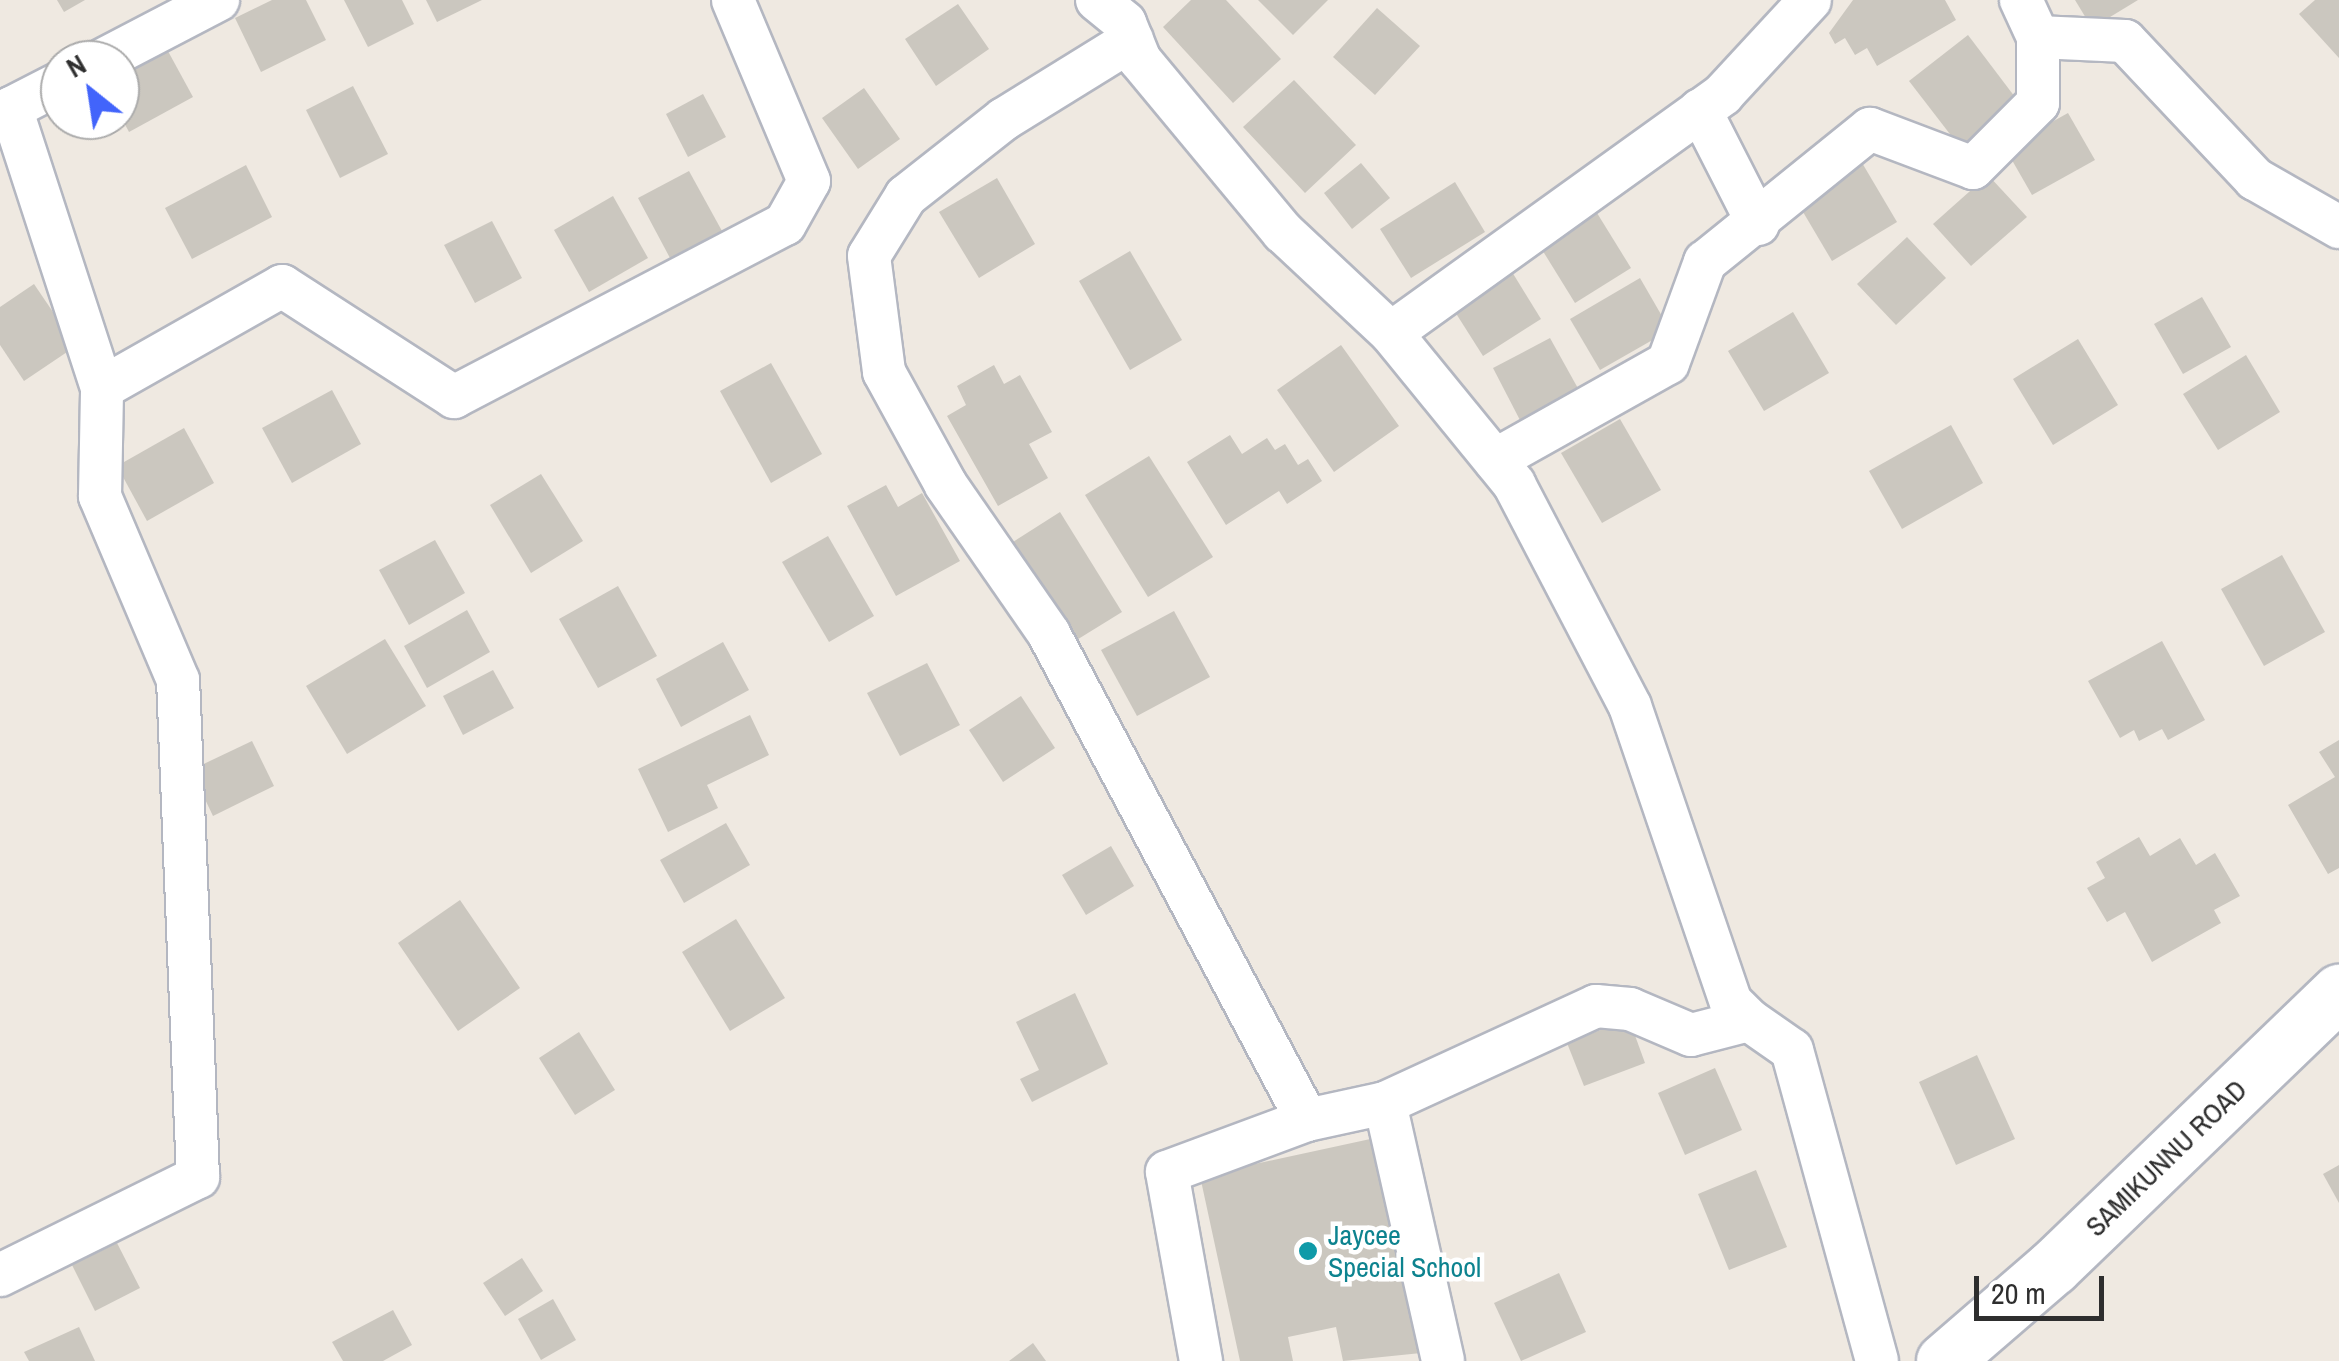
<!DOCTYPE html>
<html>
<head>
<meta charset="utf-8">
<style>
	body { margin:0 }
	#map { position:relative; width:2339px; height:1361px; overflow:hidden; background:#efe9e1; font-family:"Archivo Narrow",sans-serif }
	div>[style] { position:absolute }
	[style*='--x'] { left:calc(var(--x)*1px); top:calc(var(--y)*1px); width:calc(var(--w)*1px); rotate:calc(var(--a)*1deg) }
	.building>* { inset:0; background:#cbc7bf }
	.roads { filter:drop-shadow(2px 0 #b4b7c1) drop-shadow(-2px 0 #b4b7c1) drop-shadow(0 2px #b4b7c1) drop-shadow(0 -2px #b4b7c1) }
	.street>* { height:42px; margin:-21px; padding:0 21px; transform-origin:21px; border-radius:21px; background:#fff }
	.secondary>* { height:55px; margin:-27.5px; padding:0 27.5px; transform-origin:27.5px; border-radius:27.5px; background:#fff }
	.dots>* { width:28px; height:28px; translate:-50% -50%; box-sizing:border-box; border:5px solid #fff; border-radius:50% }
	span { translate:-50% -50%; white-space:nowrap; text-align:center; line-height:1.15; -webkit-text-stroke:9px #fff; paint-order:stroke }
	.street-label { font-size:28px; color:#2e2e2e }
	.culture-label { font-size:28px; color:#0d838f }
	.left { translate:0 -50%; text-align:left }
	.north { position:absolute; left:40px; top:40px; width:100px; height:100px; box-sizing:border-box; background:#fff; border:2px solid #ababab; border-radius:50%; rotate:330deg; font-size:28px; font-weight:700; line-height:40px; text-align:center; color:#2e2e2e }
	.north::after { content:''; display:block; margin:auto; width:35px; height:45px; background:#4264fb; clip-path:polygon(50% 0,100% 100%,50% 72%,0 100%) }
	.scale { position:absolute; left:1974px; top:1276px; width:130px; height:45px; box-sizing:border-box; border:5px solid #2e2e2e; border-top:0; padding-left:12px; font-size:30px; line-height:35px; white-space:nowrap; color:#2e2e2e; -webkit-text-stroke:8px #fff; paint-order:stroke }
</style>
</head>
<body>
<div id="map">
	<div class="building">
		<div style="clip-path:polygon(57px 0,85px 0,64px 12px)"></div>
		<div style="clip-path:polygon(272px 0,306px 0,326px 40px,261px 72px,235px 18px)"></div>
		<div style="clip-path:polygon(344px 0,402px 0,414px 24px,368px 47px)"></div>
		<div style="clip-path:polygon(426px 0,482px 0,437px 22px)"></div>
		<div style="clip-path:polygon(1191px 0,1226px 0,1281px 59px,1233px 103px,1163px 27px)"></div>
		<div style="clip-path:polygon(1258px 0,1328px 0,1293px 35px)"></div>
		<div style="clip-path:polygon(1853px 0,1945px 0,1956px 20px,1877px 66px,1867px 48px,1855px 55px,1845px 38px,1835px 44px,1829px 33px)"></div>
		<div style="clip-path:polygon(2075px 0,2138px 0,2092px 28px)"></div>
		<div style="clip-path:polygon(2315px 0,2339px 0,2339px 58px,2299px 14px)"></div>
		<div style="clip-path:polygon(958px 4px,989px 49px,936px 86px,905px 39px)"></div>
		<div style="clip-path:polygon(1377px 8px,1420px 46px,1375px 95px,1333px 57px)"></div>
		<div style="clip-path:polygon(1968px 35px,2021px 105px,1963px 151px,1909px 81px)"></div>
		<div style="clip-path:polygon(163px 42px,193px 97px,129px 132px,120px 115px,120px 65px)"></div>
		<div style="clip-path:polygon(1294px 80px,1356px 145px,1305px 193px,1243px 127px)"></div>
		<div style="clip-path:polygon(353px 86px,388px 154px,340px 178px,306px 110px)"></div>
		<div style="clip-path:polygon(864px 88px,900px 139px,858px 169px,822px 118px)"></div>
		<div style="clip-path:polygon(703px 94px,726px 137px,688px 157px,666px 114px)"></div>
		<div style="clip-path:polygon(2068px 113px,2095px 160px,2032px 195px,2005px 148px)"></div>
		<div style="clip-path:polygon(1858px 156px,1897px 222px,1832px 261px,1793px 195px)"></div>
		<div style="clip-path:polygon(1361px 163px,1390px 198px,1352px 229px,1324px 193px)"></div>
		<div style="clip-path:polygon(246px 165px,272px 217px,192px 259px,165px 208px)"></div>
		<div style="clip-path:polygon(689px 171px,722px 231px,670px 258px,638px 198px)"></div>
		<div style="clip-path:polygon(1988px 175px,2027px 217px,1971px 266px,1933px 224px)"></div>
		<div style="clip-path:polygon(997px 178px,1035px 244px,979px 278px,939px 212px)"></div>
		<div style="clip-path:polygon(1455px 182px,1485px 232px,1411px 278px,1380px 229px)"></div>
		<div style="clip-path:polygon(613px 196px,648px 258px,589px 292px,554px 230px)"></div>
		<div style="clip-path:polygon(1597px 213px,1631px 268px,1575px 303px,1541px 248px)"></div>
		<div style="clip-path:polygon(492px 221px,522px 278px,475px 303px,444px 245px)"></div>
		<div style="clip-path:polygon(1907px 237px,1946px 278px,1896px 325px,1857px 284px)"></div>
		<div style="clip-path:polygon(1130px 251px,1182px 340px,1130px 370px,1079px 281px)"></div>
		<div style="clip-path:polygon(1509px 267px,1541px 319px,1483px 356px,1450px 304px)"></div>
		<div style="clip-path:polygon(1640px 278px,1670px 330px,1600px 370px,1570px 319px)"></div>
		<div style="clip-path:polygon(34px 284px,76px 346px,24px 381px,0 345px,0 307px)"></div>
		<div style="clip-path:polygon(2202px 297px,2231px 347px,2183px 374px,2154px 324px)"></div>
		<div style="clip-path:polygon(1793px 312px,1829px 373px,1764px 411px,1728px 351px)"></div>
		<div style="clip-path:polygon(1550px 338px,1580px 392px,1522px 424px,1493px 368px)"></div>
		<div style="clip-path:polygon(2078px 339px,2118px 405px,2053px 445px,2013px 379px)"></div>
		<div style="clip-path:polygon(1341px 345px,1399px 426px,1334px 472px,1277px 390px)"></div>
		<div style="clip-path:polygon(2246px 355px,2280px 412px,2218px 450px,2183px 394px)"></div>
		<div style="clip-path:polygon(771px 363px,822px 454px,771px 483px,720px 391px)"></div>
		<div style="clip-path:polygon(994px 365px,1004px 384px,1020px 375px,1052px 432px,1029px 444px,1048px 478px,998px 506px,947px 416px,966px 405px,957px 386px)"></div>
		<div style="clip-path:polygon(332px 390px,361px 444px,292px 483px,262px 428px)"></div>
		<div style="clip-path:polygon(1620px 419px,1661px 490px,1602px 523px,1561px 453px)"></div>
		<div style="clip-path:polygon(1951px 425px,1983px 483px,1902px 529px,1869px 471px)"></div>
		<div style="clip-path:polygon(184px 428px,214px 483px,147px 521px,117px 466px)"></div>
		<div style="clip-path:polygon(1230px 435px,1242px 454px,1267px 438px,1275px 450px,1285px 444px,1298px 465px,1308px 459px,1322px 481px,1287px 504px,1279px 491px,1226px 525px,1187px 462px)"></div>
		<div style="clip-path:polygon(1149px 456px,1213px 557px,1148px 597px,1085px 495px)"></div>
		<div style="clip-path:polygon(541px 474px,583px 541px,531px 573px,490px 505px)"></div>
		<div style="clip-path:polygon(886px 485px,898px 507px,922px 493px,960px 561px,896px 596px,847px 506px)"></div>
		<div style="clip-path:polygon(1060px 512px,1122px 612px,1075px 641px,1013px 542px)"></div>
		<div style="clip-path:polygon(828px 536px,874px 616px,829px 642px,782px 562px)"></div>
		<div style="clip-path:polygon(435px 540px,465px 593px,409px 625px,379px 570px)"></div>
		<div style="clip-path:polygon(2282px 555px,2325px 632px,2264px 666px,2221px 589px)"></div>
		<div style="clip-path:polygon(618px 586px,657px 656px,598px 688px,559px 619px)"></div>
		<div style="clip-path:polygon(467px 610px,490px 652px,427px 688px,404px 646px)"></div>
		<div style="clip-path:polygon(1174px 611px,1210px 677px,1137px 716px,1101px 650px)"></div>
		<div style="clip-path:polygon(385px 639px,426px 706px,347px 754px,306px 686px)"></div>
		<div style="clip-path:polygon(2162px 641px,2205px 720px,2168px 740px,2162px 729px,2139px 741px,2134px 730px,2120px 738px,2088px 681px)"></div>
		<div style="clip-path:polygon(723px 642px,749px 690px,681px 727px,656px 679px)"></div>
		<div style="clip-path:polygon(927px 663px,960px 725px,900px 756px,867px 693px)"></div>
		<div style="clip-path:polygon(493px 670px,514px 708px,463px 735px,443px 696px)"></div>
		<div style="clip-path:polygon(1021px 696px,1055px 748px,1003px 782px,969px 730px)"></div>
		<div style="clip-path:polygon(750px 715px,769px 755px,707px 785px,718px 808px,668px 832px,638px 769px)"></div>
		<div style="clip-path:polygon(2339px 740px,2339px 868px,2328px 874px,2288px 805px,2335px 777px,2319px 752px)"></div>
		<div style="clip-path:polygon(252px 741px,274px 786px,213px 816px,191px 770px)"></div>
		<div style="clip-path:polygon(726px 823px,750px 865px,684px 903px,660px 860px)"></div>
		<div style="clip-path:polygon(2139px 837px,2150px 856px,2180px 838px,2196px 865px,2215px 853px,2240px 896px,2214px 910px,2221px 923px,2152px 962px,2125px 912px,2107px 922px,2087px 888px,2105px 878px,2096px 862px)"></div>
		<div style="clip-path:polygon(1111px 846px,1134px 886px,1086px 915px,1062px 875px)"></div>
		<div style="clip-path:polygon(460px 900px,520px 988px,458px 1031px,398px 943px)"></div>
		<div style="clip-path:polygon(736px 919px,785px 998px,730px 1031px,682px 952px)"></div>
		<div style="clip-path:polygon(1075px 993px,1108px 1064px,1032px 1102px,1020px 1079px,1039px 1070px,1016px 1022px)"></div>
		<div style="clip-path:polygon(1629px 1019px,1645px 1063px,1584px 1086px,1567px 1043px)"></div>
		<div style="clip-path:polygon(579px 1032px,615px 1090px,575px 1115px,539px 1058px)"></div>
		<div style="clip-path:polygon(1977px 1055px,2015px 1139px,1956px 1165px,1919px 1082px)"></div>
		<div style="clip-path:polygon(1715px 1068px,1742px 1130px,1685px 1155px,1658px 1093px)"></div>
		<div style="clip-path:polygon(1375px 1138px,1421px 1353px,1343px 1361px,1336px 1327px,1288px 1337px,1293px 1361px,1240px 1361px,1200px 1176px)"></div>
		<div style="clip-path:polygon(2339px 1165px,2339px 1203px,2323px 1174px)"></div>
		<div style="clip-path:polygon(1756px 1170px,1787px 1247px,1729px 1270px,1698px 1194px)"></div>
		<div style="clip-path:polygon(117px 1243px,140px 1288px,95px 1311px,72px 1265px)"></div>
		<div style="clip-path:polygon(522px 1258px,543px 1291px,505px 1316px,483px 1283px)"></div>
		<div style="clip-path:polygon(1559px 1273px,1586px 1332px,1521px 1361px,1494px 1303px)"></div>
		<div style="clip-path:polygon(553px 1299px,576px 1340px,541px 1360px,518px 1319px)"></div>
		<div style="clip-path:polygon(393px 1310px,412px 1345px,383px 1361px,343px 1361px,332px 1342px)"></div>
		<div style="clip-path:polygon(79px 1327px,95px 1361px,29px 1361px,24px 1352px)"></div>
		<div style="clip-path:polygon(1033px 1343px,1046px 1361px,1009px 1361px)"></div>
	</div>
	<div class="roads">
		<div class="street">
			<div style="--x:1097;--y:0;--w:36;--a:39"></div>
			<div style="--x:1125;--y:23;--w:40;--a:68"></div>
			<div style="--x:1140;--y:60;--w:224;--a:50.3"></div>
			<div style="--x:1283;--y:232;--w:148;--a:43.1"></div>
			<div style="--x:1391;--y:333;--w:195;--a:50.8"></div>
			<div style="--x:1514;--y:484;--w:250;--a:62.4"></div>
			<div style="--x:1630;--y:706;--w:313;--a:71.2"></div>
			<div style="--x:1731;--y:1002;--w:25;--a:45"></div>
			<div style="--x:2021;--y:0;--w:41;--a:65.3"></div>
			<div style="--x:1132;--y:40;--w:150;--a:148.3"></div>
			<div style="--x:1004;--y:119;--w:125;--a:141.8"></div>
			<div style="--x:906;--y:196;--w:70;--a:121.7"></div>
			<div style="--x:869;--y:256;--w:117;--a:82.6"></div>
			<div style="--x:884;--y:372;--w:129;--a:61.2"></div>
			<div style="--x:946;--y:485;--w:181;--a:55.3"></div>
			<div style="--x:1049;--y:634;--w:550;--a:62.04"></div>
			<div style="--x:103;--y:60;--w:130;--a:-27.6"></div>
			<div style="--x:11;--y:108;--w:294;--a:72"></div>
			<div style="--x:102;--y:388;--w:207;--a:-29.5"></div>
			<div style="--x:282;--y:286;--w:205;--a:32.8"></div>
			<div style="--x:454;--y:397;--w:373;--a:-27.6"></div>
			<div style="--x:785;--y:224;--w:49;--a:-60.8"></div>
			<div style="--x:809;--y:181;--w:196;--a:-112.8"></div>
			<div style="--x:1700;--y:110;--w:128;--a:63"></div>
			<div style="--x:0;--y:114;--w:68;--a:-27.3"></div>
			<div style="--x:1391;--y:333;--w:409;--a:-35.7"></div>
			<div style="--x:1723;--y:94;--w:128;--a:-47.2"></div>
			<div style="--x:1495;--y:460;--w:198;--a:-29.3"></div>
			<div style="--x:1668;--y:363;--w:108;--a:-69.9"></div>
			<div style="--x:1705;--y:262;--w:212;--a:-38.9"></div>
			<div style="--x:1870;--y:129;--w:110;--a:20.7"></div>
			<div style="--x:1973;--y:168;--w:92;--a:-45"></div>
			<div style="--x:2038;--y:103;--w:66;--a:-90"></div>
			<div style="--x:2038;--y:37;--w:87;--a:2.6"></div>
			<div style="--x:2125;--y:41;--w:190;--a:46.7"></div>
			<div style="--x:2255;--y:179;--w:97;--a:29.7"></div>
			<div style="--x:1385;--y:1103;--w:264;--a:77.3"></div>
			<div style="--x:0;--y:1275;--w:221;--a:-26.3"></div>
			<div style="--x:198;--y:1177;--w:497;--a:-92.3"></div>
			<div style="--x:178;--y:680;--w:200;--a:-113"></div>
			<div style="--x:100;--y:496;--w:108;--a:-88.9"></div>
			<div style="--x:1201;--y:1361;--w:192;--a:-100.2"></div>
			<div style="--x:1167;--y:1172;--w:149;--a:-20.4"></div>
			<div style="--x:1307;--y:1120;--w:80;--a:-12.3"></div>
			<div style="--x:1385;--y:1103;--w:232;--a:-24.7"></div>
			<div style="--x:1596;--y:1006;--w:34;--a:5"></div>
			<div style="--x:1630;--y:1009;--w:66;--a:23.1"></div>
			<div style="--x:1691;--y:1035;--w:60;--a:-14.5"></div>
			<div style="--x:1749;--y:1020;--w:52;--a:34.9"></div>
			<div style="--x:1792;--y:1050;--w:322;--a:74.7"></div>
		</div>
		<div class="secondary">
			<div style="--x:1944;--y:1361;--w:144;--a:-40.8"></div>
			<div style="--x:2053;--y:1267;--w:397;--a:-43.9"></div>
		</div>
	</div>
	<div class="dots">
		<div style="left:1308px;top:1251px;background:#0f9aa8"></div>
	</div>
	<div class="street-label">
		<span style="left:2166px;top:1158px;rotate:-44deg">SAMIKUNNU ROAD</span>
	</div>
	<div class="culture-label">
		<span class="left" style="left:1328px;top:1251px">Jaycee<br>Special School</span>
	</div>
	<div class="north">N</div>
	<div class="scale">20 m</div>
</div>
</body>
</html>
